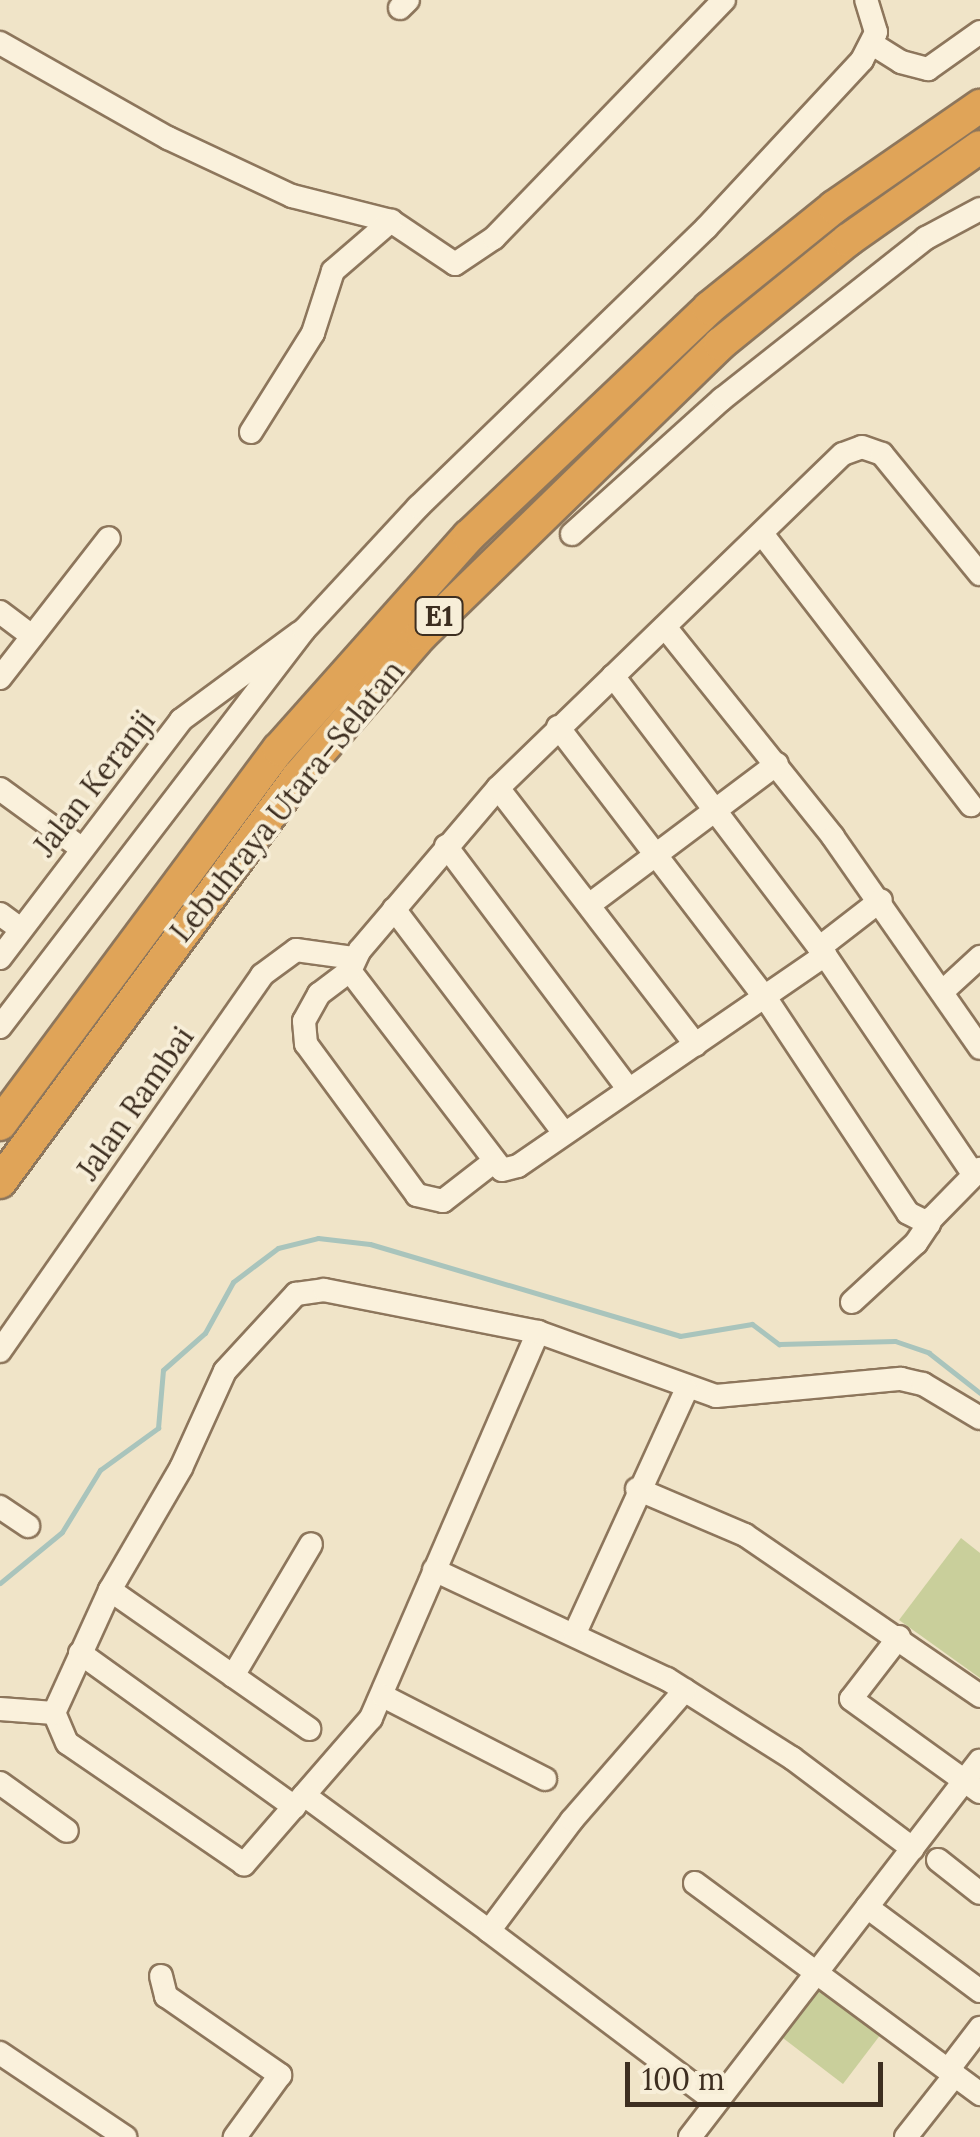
<!DOCTYPE html>
<html>
<head>
<meta charset="utf-8">
<style>
	body { margin:0 }
	#map { position:relative; width:980px; height:2137px; overflow:hidden; background:#f0e4c8; font-family:Lora,serif }
	div>[style] { position:absolute }
	[style*='--x'] { left:calc(var(--x)*1px); top:calc(var(--y)*1px); width:calc(var(--w)*1px); rotate:calc(var(--a)*1deg) }
	.green>* { inset:0; background:#c9cf9b }
	.stream>* { height:5px; margin:-2.5px; padding:0 2.5px; transform-origin:2.5px; border-radius:2.5px; background:#a9c4bc }
	.roads { filter:drop-shadow(2px 0 #8d765c) drop-shadow(-2px 0 #8d765c) drop-shadow(0 2px #8d765c) drop-shadow(0 -2px #8d765c) }
	.minor>* { height:22px; margin:-11px; padding:0 11px; transform-origin:11px; border-radius:11px; background:#faf1dc }
	.highway>* { height:32px; margin:-16px; padding:0 16px; transform-origin:16px; border-radius:16px; background:#e0a458 }
	span { translate:-50% -50%; white-space:nowrap; text-align:center; line-height:1.15; -webkit-text-stroke:8px #f7eed8; paint-order:stroke }
	.shield-label span { padding:2px 8px; background:#f7eed8; border:2px solid; border-radius:8px; -webkit-text-stroke-width:0 }
	.shield-label { font-size:28px; color:#3d2e20; font-weight:700 }
	.street-label { font-size:30px; color:#3d2e20 }
	.scale { position:absolute; left:625px; top:2062px; width:258px; height:45px; box-sizing:border-box; border:5px solid #3d2e20; border-top:0; padding-left:12px; font-size:30px; line-height:35px; white-space:nowrap; color:#3d2e20; -webkit-text-stroke:8px #f7eed8; paint-order:stroke }
</style>
</head>
<body>
<div id="map">
	<div class="green">
		<div style="clip-path:polygon(961px 1538px,980px 1553px,980px 1678px,899px 1620px)"></div>
		<div style="clip-path:polygon(817px 1985px,881px 2034px,843px 2084px,779px 2035px)"></div>
	</div>
	<div class="stream">
		<div style="--x:0;--y:1583;--w:80;--a:-39.4"></div>
		<div style="--x:62;--y:1532;--w:73;--a:-58.5"></div>
		<div style="--x:100;--y:1470;--w:72;--a:-35.9"></div>
		<div style="--x:158;--y:1428;--w:58;--a:-85.1"></div>
		<div style="--x:163;--y:1370;--w:56;--a:-41.4"></div>
		<div style="--x:205;--y:1333;--w:58;--a:-61.2"></div>
		<div style="--x:233;--y:1282;--w:56;--a:-37.1"></div>
		<div style="--x:278;--y:1248;--w:41;--a:-14"></div>
		<div style="--x:318;--y:1238;--w:52;--a:6.6"></div>
		<div style="--x:370;--y:1244;--w:323;--a:16.5"></div>
		<div style="--x:680;--y:1336;--w:73;--a:-9.5"></div>
		<div style="--x:752;--y:1324;--w:34;--a:37"></div>
		<div style="--x:779;--y:1344;--w:116;--a:-1.5"></div>
		<div style="--x:895;--y:1341;--w:36;--a:19"></div>
		<div style="--x:929;--y:1353;--w:65;--a:38.1"></div>
	</div>
	<div class="roads">
		<div class="minor">
			<div style="--x:400;--y:8;--w:11;--a:-45"></div>
			<div style="--x:0;--y:43;--w:193;--a:29.5"></div>
			<div style="--x:168;--y:138;--w:137;--a:25.1"></div>
			<div style="--x:292;--y:196;--w:102;--a:14.2"></div>
			<div style="--x:391;--y:221;--w:77;--a:33.9"></div>
			<div style="--x:455;--y:264;--w:47;--a:-33.7"></div>
			<div style="--x:494;--y:238;--w:331;--a:-46"></div>
			<div style="--x:874;--y:45;--w:32;--a:32"></div>
			<div style="--x:901;--y:62;--w:28;--a:15"></div>
			<div style="--x:928;--y:69;--w:64;--a:-35.4"></div>
			<div style="--x:251;--y:432;--w:117;--a:-57.9"></div>
			<div style="--x:313;--y:333;--w:65;--a:-72.1"></div>
			<div style="--x:333;--y:271;--w:77;--a:-40.8"></div>
			<div style="--x:572;--y:534;--w:202;--a:-42"></div>
			<div style="--x:722;--y:399;--w:260;--a:-38.3"></div>
			<div style="--x:926;--y:238;--w:61;--a:-28.2"></div>
			<div style="--x:763;--y:535;--w:341;--a:52.4"></div>
			<div style="--x:0;--y:612;--w:40;--a:37"></div>
			<div style="--x:665;--y:627;--w:269;--a:51.3"></div>
			<div style="--x:833;--y:837;--w:257;--a:55.1"></div>
			<div style="--x:613;--y:676;--w:350;--a:52.8"></div>
			<div style="--x:825;--y:955;--w:266;--a:55.9"></div>
			<div style="--x:0;--y:678;--w:177;--a:-52.1"></div>
			<div style="--x:558;--y:727;--w:344;--a:52.6"></div>
			<div style="--x:767;--y:1000;--w:255;--a:56.5"></div>
			<div style="--x:908;--y:1213;--w:18;--a:27"></div>
			<div style="--x:924;--y:1221;--w:9;--a:-21"></div>
			<div style="--x:932;--y:1218;--w:69;--a:-45.6"></div>
			<div style="--x:498;--y:788;--w:324;--a:52.4"></div>
			<div style="--x:0;--y:789;--w:100;--a:36.1"></div>
			<div style="--x:446;--y:846;--w:303;--a:53.1"></div>
			<div style="--x:589;--y:905;--w:235;--a:-36.9"></div>
			<div style="--x:394;--y:909;--w:280;--a:52.8"></div>
			<div style="--x:0;--y:914;--w:26;--a:36"></div>
			<div style="--x:819;--y:948;--w:78;--a:-37.7"></div>
			<div style="--x:0;--y:958;--w:299;--a:-52.7"></div>
			<div style="--x:181;--y:720;--w:147;--a:-36.4"></div>
			<div style="--x:350;--y:971;--w:250;--a:52.6"></div>
			<div style="--x:502;--y:1170;--w:16;--a:-14"></div>
			<div style="--x:518;--y:1166;--w:373;--a:-34.5"></div>
			<div style="--x:942;--y:992;--w:52;--a:-42.6"></div>
			<div style="--x:0;--y:1027;--w:500;--a:-52.56"></div>
			<div style="--x:304;--y:630;--w:168;--a:-47.2"></div>
			<div style="--x:418;--y:507;--w:401;--a:-44.1"></div>
			<div style="--x:706;--y:228;--w:229;--a:-47.1"></div>
			<div style="--x:862;--y:60;--w:31;--a:-63"></div>
			<div style="--x:876;--y:32;--w:34;--a:-107"></div>
			<div style="--x:492;--y:1163;--w:62;--a:142.2"></div>
			<div style="--x:443;--y:1201;--w:27;--a:-167"></div>
			<div style="--x:417;--y:1195;--w:187;--a:-126.3"></div>
			<div style="--x:306;--y:1044;--w:23;--a:-95"></div>
			<div style="--x:304;--y:1021;--w:31;--a:-61"></div>
			<div style="--x:319;--y:994;--w:39;--a:-37"></div>
			<div style="--x:350;--y:971;--w:23;--a:-65"></div>
			<div style="--x:360;--y:950;--w:213;--a:-49.6"></div>
			<div style="--x:498;--y:788;--w:480;--a:-44.1"></div>
			<div style="--x:843;--y:454;--w:20;--a:-20"></div>
			<div style="--x:862;--y:447;--w:21;--a:19"></div>
			<div style="--x:882;--y:454;--w:155;--a:50.8"></div>
			<div style="--x:852;--y:1302;--w:87;--a:-42.7"></div>
			<div style="--x:916;--y:1243;--w:23;--a:-56"></div>
			<div style="--x:929;--y:1224;--w:6;--a:-149"></div>
			<div style="--x:538;--y:1332;--w:421;--a:113.4"></div>
			<div style="--x:371;--y:1718;--w:194;--a:131"></div>
			<div style="--x:244;--y:1864;--w:214;--a:-145.6"></div>
			<div style="--x:67;--y:1743;--w:33;--a:-113"></div>
			<div style="--x:54;--y:1713;--w:135;--a:-65.5"></div>
			<div style="--x:110;--y:1590;--w:141;--a:-59.8"></div>
			<div style="--x:181;--y:1468;--w:107;--a:-65.6"></div>
			<div style="--x:225;--y:1371;--w:105;--a:-47.3"></div>
			<div style="--x:296;--y:1294;--w:28;--a:-8"></div>
			<div style="--x:324;--y:1290;--w:218;--a:11.1"></div>
			<div style="--x:538;--y:1332;--w:189;--a:19.8"></div>
			<div style="--x:716;--y:1396;--w:186;--a:-5.3"></div>
			<div style="--x:901;--y:1379;--w:23;--a:13"></div>
			<div style="--x:923;--y:1384;--w:66;--a:30.8"></div>
			<div style="--x:0;--y:1351;--w:458;--a:-55.1"></div>
			<div style="--x:262;--y:975;--w:42;--a:-36.3"></div>
			<div style="--x:296;--y:950;--w:59;--a:7.9"></div>
			<div style="--x:637;--y:1489;--w:117;--a:23.1"></div>
			<div style="--x:745;--y:1535;--w:285;--a:34.4"></div>
			<div style="--x:0;--y:1507;--w:34;--a:34"></div>
			<div style="--x:434;--y:1570;--w:257;--a:25.1"></div>
			<div style="--x:667;--y:1679;--w:148;--a:32.3"></div>
			<div style="--x:792;--y:1758;--w:151;--a:36.9"></div>
			<div style="--x:110;--y:1590;--w:243;--a:34.9"></div>
			<div style="--x:575;--y:1633;--w:267;--a:-65.4"></div>
			<div style="--x:899;--y:1637;--w:78;--a:127.7"></div>
			<div style="--x:851;--y:1699;--w:159;--a:35.8"></div>
			<div style="--x:80;--y:1653;--w:264;--a:35.7"></div>
			<div style="--x:233;--y:1676;--w:153;--a:-59.4"></div>
			<div style="--x:383;--y:1696;--w:182;--a:27.1"></div>
			<div style="--x:0;--y:1709;--w:54;--a:4.2"></div>
			<div style="--x:0;--y:1783;--w:82;--a:35.6"></div>
			<div style="--x:304;--y:1795;--w:230;--a:36.3"></div>
			<div style="--x:489;--y:1931;--w:139;--a:-53.2"></div>
			<div style="--x:572;--y:1820;--w:172;--a:-49"></div>
			<div style="--x:938;--y:1860;--w:53;--a:38.2"></div>
			<div style="--x:695;--y:1883;--w:355;--a:36.5"></div>
			<div style="--x:867;--y:1907;--w:141;--a:36.6"></div>
			<div style="--x:489;--y:1931;--w:284;--a:37"></div>
			<div style="--x:161;--y:1976;--w:21;--a:76"></div>
			<div style="--x:166;--y:1996;--w:139;--a:34.7"></div>
			<div style="--x:280;--y:2075;--w:77;--a:126"></div>
			<div style="--x:0;--y:2053;--w:151;--a:33.9"></div>
			<div style="--x:948;--y:2070;--w:53;--a:-52.7"></div>
			<div style="--x:690;--y:2137;--w:475;--a:-52.4"></div>
			<div style="--x:906;--y:2137;--w:79;--a:-51.7"></div>
		</div>
		<div class="highway">
			<div style="--x:0;--y:1124;--w:467;--a:-53.4"></div>
			<div style="--x:279;--y:749;--w:285;--a:-48.3"></div>
			<div style="--x:469;--y:536;--w:331;--a:-43.5"></div>
			<div style="--x:709;--y:308;--w:161;--a:-38.9"></div>
			<div style="--x:834;--y:207;--w:178;--a:-34.7"></div>
			<div style="--x:0;--y:1182;--w:503;--a:-53.65"></div>
			<div style="--x:298;--y:777;--w:189;--a:-49.1"></div>
			<div style="--x:422;--y:634;--w:416;--a:-44.2"></div>
			<div style="--x:720;--y:344;--w:165;--a:-39.1"></div>
			<div style="--x:848;--y:240;--w:161;--a:-35.2"></div>
		</div>
	</div>
	<div class="shield-label">
		<span style="left:439px;top:616px">E1</span>
	</div>
	<div class="street-label">
		<span style="left:94px;top:783px;rotate:-52deg">Jalan Keranji</span>
		<span style="left:287px;top:801px;rotate:-51deg">Lebuhraya Utara–Selatan</span>
		<span style="left:135px;top:1103px;rotate:-55deg">Jalan Rambai</span>
	</div>
	<div class="scale">100 m</div>
</div>
</body>
</html>
